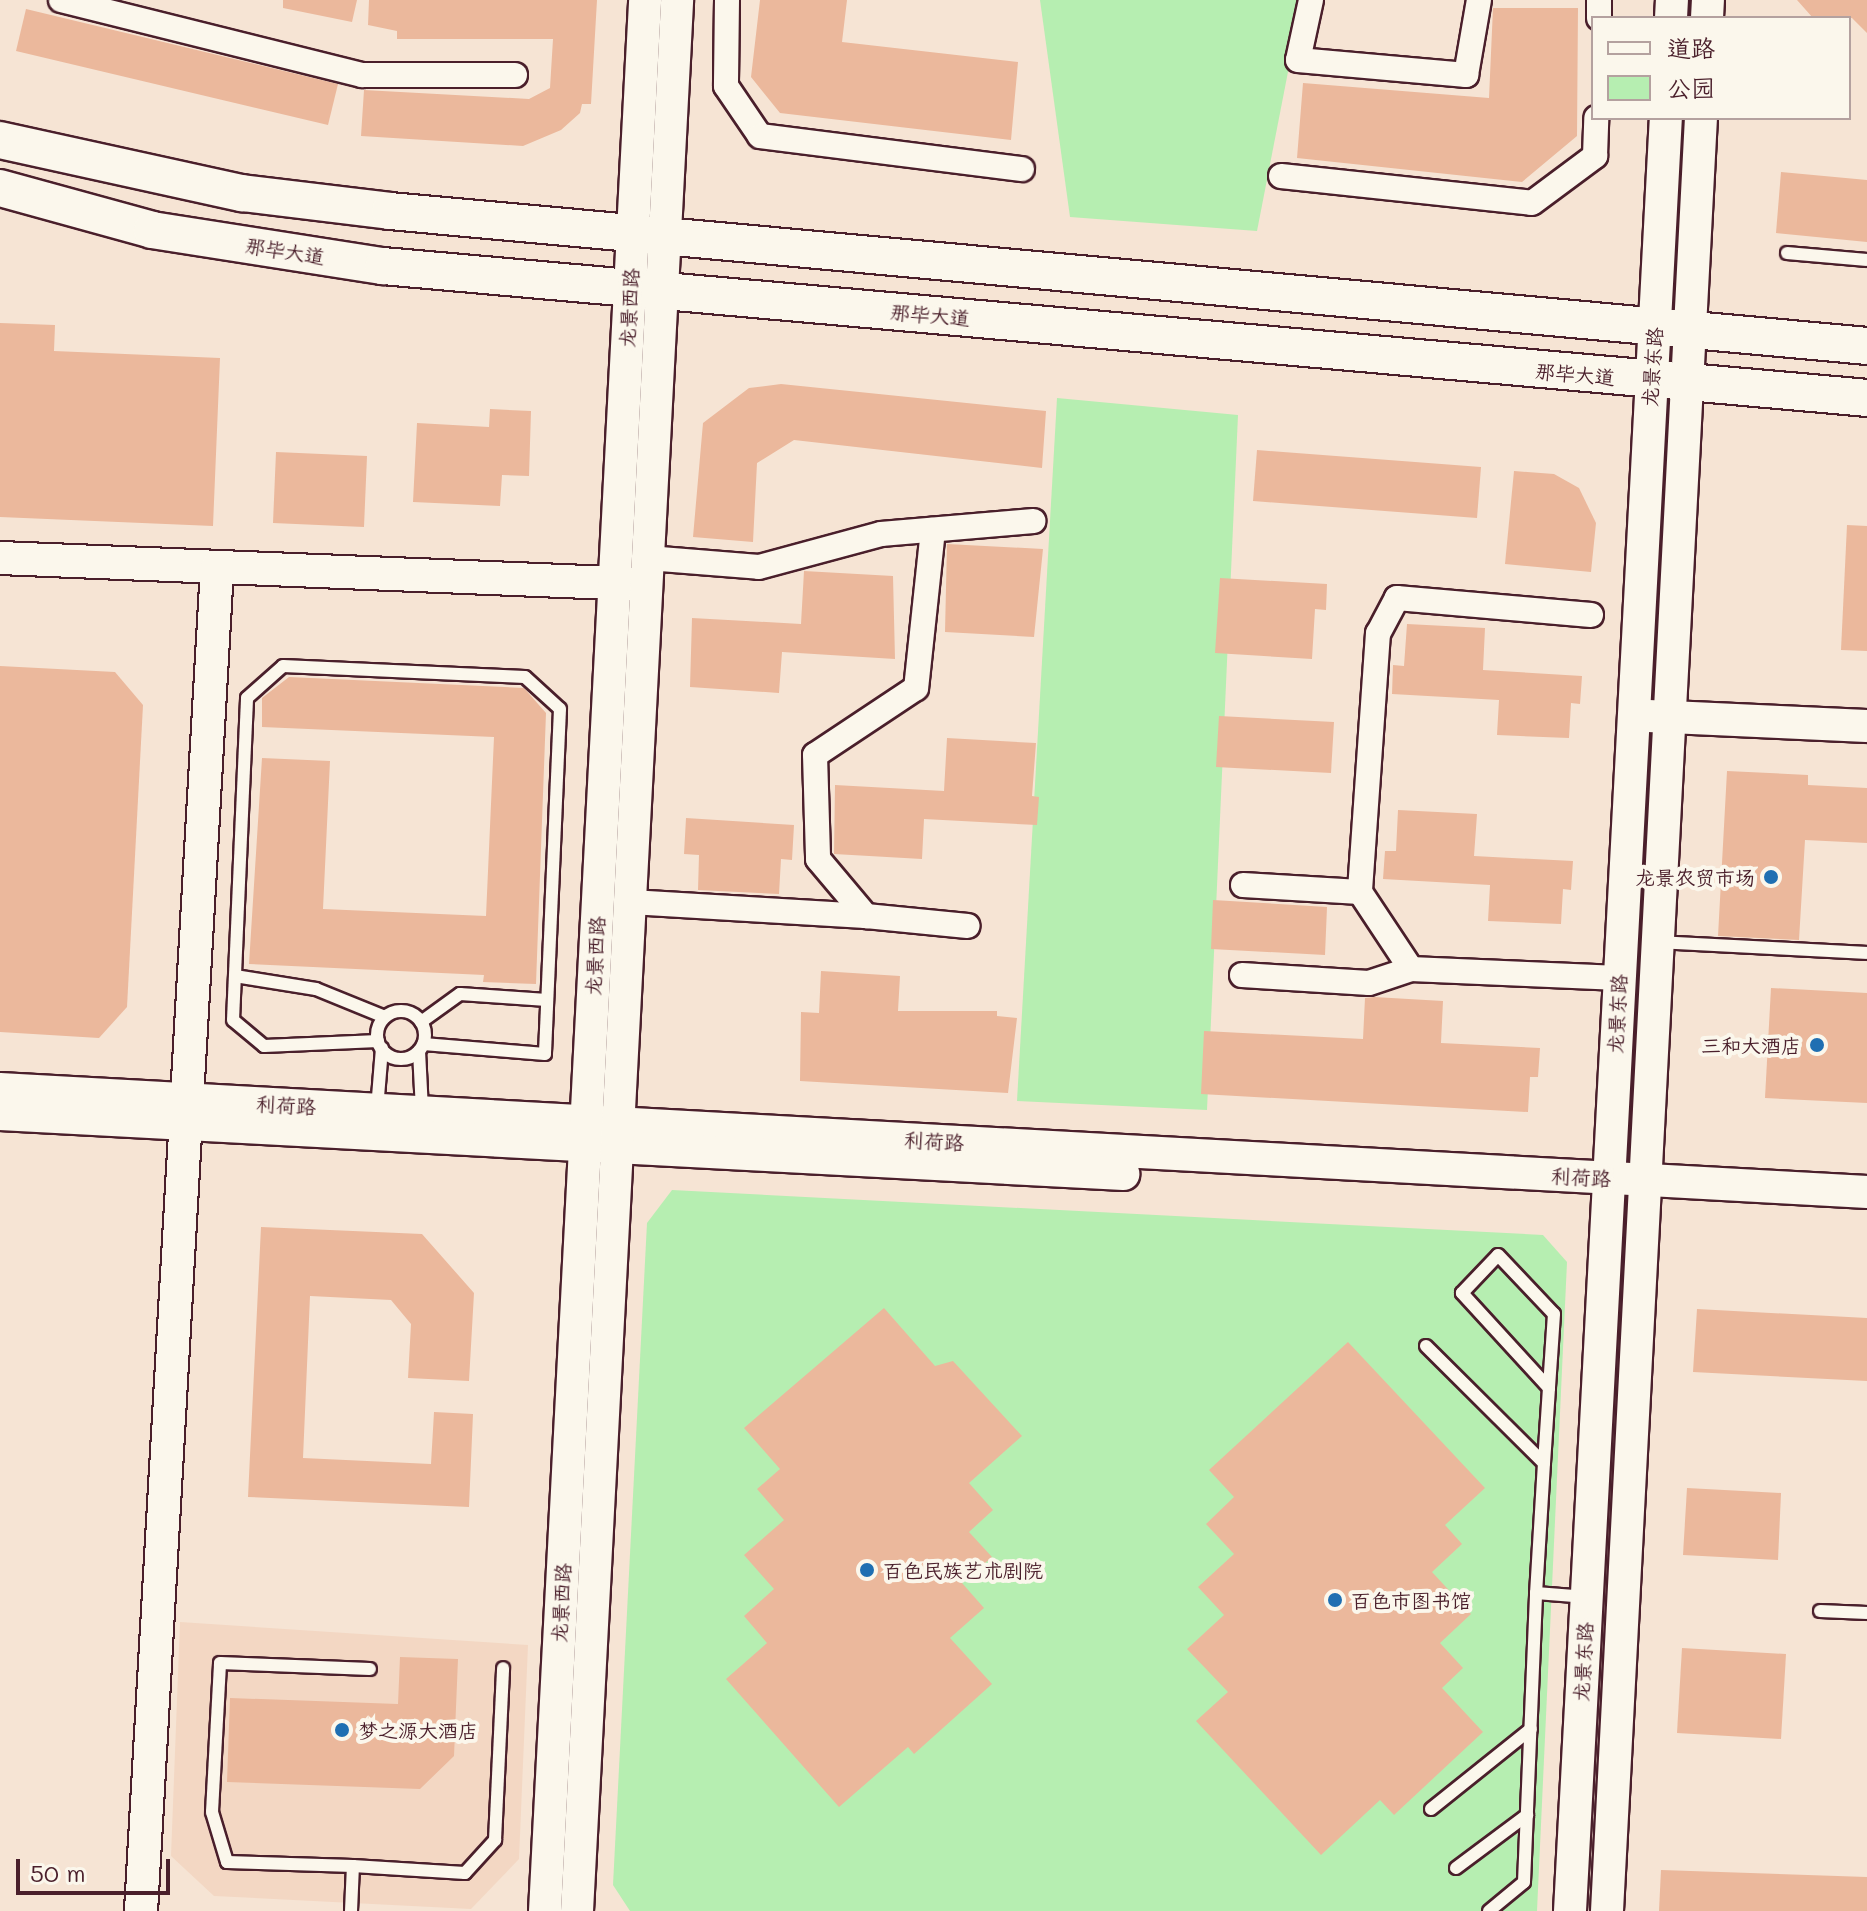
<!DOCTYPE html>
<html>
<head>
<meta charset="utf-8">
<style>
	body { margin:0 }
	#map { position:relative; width:1867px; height:1911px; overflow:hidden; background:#f6e4d4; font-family:Mali,"LXGW WenKai TC",sans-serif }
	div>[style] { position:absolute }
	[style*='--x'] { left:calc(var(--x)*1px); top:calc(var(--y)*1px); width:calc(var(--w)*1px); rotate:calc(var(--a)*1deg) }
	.built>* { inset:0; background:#f3d7c3 }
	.green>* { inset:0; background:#b6eeb1 }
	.building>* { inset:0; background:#ebb89c }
	.roads { filter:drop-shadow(2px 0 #4a1f2b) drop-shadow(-2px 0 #4a1f2b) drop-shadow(0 2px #4a1f2b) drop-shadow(0 -2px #4a1f2b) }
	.lane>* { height:12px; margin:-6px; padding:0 6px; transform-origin:6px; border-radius:6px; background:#fbf7ec }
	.lane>.ring { margin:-6px; padding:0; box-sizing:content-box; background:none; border:12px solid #fbf7ec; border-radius:50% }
	.street>* { height:24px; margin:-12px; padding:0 12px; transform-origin:12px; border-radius:12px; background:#fbf7ec }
	.secondary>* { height:32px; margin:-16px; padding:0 16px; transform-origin:16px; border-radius:16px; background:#fbf7ec }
	.primary>* { height:36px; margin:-18px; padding:0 18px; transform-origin:18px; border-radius:18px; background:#fbf7ec }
	.dots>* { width:22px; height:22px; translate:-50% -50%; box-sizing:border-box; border:4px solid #fbf7ec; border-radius:50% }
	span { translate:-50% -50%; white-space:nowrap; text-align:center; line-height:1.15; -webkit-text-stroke:8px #fbf7ec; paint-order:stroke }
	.street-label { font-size:20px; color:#4a1f2b }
	.poi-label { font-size:20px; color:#4a1f2b }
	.right { translate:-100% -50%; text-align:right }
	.left { translate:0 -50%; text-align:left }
	.legend { position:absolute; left:1591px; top:16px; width:260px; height:104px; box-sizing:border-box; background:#fbf7ec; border:2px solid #b4a19f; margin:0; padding:10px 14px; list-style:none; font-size:24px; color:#4a1f2b }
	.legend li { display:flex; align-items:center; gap:16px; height:40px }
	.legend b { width:40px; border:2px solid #b4a19f }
	.scale { position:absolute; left:16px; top:1859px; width:154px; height:36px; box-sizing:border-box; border:4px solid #4a1f2b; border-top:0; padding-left:10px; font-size:24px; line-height:28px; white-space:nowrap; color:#4a1f2b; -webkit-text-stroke:6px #fbf7ec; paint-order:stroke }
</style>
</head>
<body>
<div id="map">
	<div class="built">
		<div style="clip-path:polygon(180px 1622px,528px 1645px,519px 1859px,471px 1909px,214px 1896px,171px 1856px)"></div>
	</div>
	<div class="green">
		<div style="clip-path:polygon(1040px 0,1302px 0,1257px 231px,1070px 217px)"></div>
		<div style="clip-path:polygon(1057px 398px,1238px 415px,1207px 1110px,1017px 1101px)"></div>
		<div style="clip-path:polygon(672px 1190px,1543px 1235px,1567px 1262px,1537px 1911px,630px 1911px,613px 1885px,647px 1223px)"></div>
	</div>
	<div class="building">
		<div style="clip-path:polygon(283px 0,357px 0,352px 22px,283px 8px)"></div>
		<div style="clip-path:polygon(369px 0,597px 0,591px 104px,582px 104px,580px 113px,561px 130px,523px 146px,361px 136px,364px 90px,529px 99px,550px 88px,553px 39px,397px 39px,397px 31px,368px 25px)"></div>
		<div style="clip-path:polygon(760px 0,847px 0,842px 42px,1018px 62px,1011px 140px,780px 113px,751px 77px)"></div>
		<div style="clip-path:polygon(1797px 0,1867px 0,1867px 33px,1852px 18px,1813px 18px)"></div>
		<div style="clip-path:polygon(1493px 8px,1578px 8px,1577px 136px,1522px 182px,1297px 158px,1303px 83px,1489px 98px)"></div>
		<div style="clip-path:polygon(26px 9px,338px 84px,328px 125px,16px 51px)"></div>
		<div style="clip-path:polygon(1781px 172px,1867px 180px,1867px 242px,1776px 233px)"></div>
		<div style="clip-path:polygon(0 323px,55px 325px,54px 351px,220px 358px,213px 526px,0 517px)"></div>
		<div style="clip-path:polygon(781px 384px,1046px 411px,1042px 468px,794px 440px,757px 463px,753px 542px,693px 537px,703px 423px,749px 388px)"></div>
		<div style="clip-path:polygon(490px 409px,531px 411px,529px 476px,502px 475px,500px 506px,413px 502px,417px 423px,489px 427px)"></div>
		<div style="clip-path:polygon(1257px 450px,1481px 467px,1477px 518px,1253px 501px)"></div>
		<div style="clip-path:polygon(276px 452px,367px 456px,364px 527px,273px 523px)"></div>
		<div style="clip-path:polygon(1514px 471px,1554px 474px,1579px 488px,1596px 523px,1591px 572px,1505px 564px)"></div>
		<div style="clip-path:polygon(1847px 525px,1867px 526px,1867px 651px,1841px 650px)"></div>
		<div style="clip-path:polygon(947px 544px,1043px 549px,1034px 637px,945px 632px)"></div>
		<div style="clip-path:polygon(804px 571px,893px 576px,895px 659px,782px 652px,779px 693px,690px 687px,692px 618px,801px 624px)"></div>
		<div style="clip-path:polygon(1220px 578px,1327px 584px,1326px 610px,1315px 609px,1312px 659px,1215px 653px)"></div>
		<div style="clip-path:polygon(1407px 624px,1485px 628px,1483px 670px,1582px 676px,1580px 704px,1571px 703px,1569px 738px,1497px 735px,1499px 700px,1392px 694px,1393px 665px,1404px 666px)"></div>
		<div style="clip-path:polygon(0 666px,115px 672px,143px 705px,127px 1007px,99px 1038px,0 1032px)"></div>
		<div style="clip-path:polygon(289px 677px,524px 688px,546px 713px,536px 984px,483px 982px,484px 975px,249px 964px,262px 758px,330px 761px,323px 909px,486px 916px,494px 737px,262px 727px,262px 698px)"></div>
		<div style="clip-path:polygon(1219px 716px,1334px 722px,1331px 773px,1216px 767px)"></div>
		<div style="clip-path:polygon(947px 738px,1036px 743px,1032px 796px,1039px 797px,1037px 825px,924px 819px,922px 859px,834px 854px,835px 785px,944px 791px)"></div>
		<div style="clip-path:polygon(1727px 771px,1808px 775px,1808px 785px,1867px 788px,1867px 843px,1805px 840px,1799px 940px,1718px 936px)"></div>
		<div style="clip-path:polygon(1398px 810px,1477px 814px,1474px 856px,1573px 861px,1571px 890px,1563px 889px,1561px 924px,1488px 921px,1490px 885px,1383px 879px,1385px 851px,1396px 851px)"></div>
		<div style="clip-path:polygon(686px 818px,794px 825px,792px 860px,781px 859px,779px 894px,698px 890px,699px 855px,684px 854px)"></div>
		<div style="clip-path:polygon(1213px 900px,1327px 907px,1325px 955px,1211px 949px)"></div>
		<div style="clip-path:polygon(821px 971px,900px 976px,898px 1011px,997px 1011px,997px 1016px,1017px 1018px,1008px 1093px,800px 1081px,801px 1012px,819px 1013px)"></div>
		<div style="clip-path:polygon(1771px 988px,1867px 993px,1867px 1103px,1765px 1098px)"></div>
		<div style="clip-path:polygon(1374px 997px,1443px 1001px,1441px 1043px,1540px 1048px,1538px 1077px,1530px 1077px,1528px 1112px,1201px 1094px,1204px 1031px,1363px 1039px,1365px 998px)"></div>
		<div style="clip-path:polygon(261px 1227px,422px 1234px,474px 1293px,469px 1381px,408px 1378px,411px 1324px,391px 1300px,310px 1296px,303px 1458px,431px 1464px,434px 1412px,473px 1414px,469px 1507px,248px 1497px)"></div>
		<div style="clip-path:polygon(884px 1308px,935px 1366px,953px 1361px,1022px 1436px,969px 1483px,993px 1510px,969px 1532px,992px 1557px,962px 1583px,984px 1608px,950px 1638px,992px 1684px,914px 1754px,908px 1747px,839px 1807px,726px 1679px,767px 1643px,744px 1616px,774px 1589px,744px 1555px,784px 1520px,757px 1489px,780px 1469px,744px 1428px)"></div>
		<div style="clip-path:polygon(1697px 1309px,1867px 1318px,1867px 1381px,1693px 1372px)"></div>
		<div style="clip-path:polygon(1348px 1342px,1485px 1488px,1445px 1525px,1462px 1544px,1432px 1572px,1471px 1614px,1440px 1643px,1463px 1668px,1442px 1688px,1483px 1732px,1394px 1815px,1380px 1800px,1321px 1855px,1196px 1721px,1228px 1692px,1187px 1649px,1224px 1615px,1198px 1587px,1234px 1554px,1206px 1524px,1234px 1497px,1209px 1470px)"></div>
		<div style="clip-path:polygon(1687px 1488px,1781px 1493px,1778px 1560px,1683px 1555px)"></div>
		<div style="clip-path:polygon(1682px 1648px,1786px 1654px,1781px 1739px,1677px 1733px)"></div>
		<div style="clip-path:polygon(400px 1657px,458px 1659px,454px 1756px,420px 1789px,227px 1782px,230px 1698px,398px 1704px)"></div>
		<div style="clip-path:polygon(1661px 1870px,1867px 1877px,1867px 1911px,1659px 1911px)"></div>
	</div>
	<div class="roads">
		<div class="lane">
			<div style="--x:1787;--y:253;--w:80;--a:5"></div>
			<div style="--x:1658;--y:942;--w:209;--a:3"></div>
			<div style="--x:235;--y:976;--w:82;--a:9.1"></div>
			<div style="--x:316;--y:989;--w:74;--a:22.1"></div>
			<div class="ring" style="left:377px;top:1011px;width:36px;height:36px"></div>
			<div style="--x:421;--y:1022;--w:48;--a:-35.7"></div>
			<div style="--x:460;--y:994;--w:87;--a:3.9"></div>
			<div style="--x:378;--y:1041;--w:114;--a:177.5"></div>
			<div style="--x:264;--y:1046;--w:40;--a:-140"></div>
			<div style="--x:233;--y:1020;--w:322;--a:-87.5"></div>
			<div style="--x:247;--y:698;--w:48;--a:-41.6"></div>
			<div style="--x:283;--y:666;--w:242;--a:2.6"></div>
			<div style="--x:525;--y:677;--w:47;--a:42.4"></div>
			<div style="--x:560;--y:709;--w:345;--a:92.5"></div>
			<div style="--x:545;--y:1054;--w:122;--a:-175.3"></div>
			<div style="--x:419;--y:1051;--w:59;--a:87.1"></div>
			<div style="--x:377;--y:1109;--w:61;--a:-85.3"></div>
			<div style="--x:1426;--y:1346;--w:166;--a:44.8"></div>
			<div style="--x:1549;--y:1388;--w:129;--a:-132.5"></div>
			<div style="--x:1462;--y:1293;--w:52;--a:-46.5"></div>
			<div style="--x:1498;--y:1255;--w:81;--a:46.5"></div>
			<div style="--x:1554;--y:1314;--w:74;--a:93.9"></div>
			<div style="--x:1549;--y:1388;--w:75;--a:93.8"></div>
			<div style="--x:1544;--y:1463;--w:130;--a:93.5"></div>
			<div style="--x:1536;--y:1593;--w:51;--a:4.5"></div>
			<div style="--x:1820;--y:1611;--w:47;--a:2.4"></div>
			<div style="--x:1431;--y:1809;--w:128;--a:-38.7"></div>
			<div style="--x:353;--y:1866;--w:112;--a:3.6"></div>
			<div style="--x:465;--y:1873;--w:45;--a:-47.7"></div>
			<div style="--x:495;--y:1840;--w:172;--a:-87.3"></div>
			<div style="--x:1456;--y:1868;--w:89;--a:-36.7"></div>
			<div style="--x:351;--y:1911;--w:45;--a:-87.5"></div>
			<div style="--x:353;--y:1866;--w:126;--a:-178.2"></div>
			<div style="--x:227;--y:1862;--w:52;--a:-106.7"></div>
			<div style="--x:212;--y:1812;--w:149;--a:-86.9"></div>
			<div style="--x:220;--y:1663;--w:150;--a:2.3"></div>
			<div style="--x:1489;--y:1911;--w:45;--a:-39.6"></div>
			<div style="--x:1524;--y:1882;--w:289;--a:-87.6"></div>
		</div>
		<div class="street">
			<div style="--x:61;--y:0;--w:310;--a:14"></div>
			<div style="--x:362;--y:75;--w:153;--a:0"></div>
			<div style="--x:727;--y:0;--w:86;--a:90.7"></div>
			<div style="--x:726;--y:86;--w:60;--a:55.8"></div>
			<div style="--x:760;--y:136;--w:264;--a:7.2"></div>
			<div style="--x:1311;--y:0;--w:61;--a:102.2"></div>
			<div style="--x:1298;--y:60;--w:169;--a:5.1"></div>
			<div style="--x:1466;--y:75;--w:76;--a:-80.2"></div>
			<div style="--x:1599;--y:18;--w:18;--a:-90"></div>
			<div style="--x:1281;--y:176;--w:252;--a:6.1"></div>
			<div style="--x:1532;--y:203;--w:79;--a:-36.7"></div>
			<div style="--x:1595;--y:156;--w:38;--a:-88"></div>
			<div style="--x:933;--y:530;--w:159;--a:96.1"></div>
			<div style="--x:916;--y:688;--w:121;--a:146.4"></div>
			<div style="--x:815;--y:755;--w:104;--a:88.3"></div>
			<div style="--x:818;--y:859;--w:75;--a:49.9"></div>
			<div style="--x:866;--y:916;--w:102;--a:5.6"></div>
			<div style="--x:648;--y:558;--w:111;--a:4.6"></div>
			<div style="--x:759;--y:567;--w:126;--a:-15.1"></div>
			<div style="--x:881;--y:534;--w:153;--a:-4.9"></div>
			<div style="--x:1591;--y:615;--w:195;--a:-175"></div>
			<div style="--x:1397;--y:598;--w:40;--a:118"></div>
			<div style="--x:1378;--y:633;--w:260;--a:94"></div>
			<div style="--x:1360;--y:892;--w:92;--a:56.5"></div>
			<div style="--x:1411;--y:969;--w:208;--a:2.5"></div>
			<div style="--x:1243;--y:885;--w:117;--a:3.4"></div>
			<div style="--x:630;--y:902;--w:236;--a:3.4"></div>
			<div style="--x:1242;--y:975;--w:127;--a:3.6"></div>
			<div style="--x:1369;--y:983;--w:44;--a:-18.4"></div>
		</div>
		<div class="secondary">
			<div style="--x:1671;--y:18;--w:18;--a:-87"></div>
			<div style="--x:1707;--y:18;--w:18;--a:-87"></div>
			<div style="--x:0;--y:558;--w:637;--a:2.34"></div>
			<div style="--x:1648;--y:716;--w:219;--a:2.6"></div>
			<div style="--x:0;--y:1089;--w:1870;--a:3.16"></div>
			<div style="--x:0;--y:1114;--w:1125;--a:3.06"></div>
			<div style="--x:141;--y:1911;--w:1346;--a:-86.76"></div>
			<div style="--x:545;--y:1911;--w:1914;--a:-87"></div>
			<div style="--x:577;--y:1911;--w:1914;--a:-87"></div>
			<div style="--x:1570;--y:1911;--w:1796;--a:-86.94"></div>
			<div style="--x:1607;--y:1911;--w:1795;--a:-87"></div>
		</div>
		<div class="primary">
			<div style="--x:0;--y:140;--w:248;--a:12.4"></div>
			<div style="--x:242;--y:193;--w:149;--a:6.9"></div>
			<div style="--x:390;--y:211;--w:1483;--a:5.22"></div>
			<div style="--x:0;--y:188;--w:158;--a:15.4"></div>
			<div style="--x:152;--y:230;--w:234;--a:8.9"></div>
			<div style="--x:383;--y:266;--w:1490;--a:5.08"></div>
		</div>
	</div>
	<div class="dots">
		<div style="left:1771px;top:877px;background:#1f6fb2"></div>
		<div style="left:1817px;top:1045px;background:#1f6fb2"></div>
		<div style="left:867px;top:1570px;background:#1f6fb2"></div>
		<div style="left:1335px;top:1600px;background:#1f6fb2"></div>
		<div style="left:342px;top:1730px;background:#1f6fb2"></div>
	</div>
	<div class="street-label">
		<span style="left:285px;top:251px;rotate:9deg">那毕大道</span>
		<span style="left:629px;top:308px;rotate:-87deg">龙景西路</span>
		<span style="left:930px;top:315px;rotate:5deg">那毕大道</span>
		<span style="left:1652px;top:367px;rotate:-86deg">龙景东路</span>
		<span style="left:1575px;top:374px;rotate:5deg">那毕大道</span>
		<span style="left:595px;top:956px;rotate:-87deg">龙景西路</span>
		<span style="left:1617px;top:1014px;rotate:-87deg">龙景东路</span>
		<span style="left:286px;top:1105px;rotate:3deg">利荷路</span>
		<span style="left:934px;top:1141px;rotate:3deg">利荷路</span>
		<span style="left:1581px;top:1177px;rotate:3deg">利荷路</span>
		<span style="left:561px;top:1603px;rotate:-87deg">龙景西路</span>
		<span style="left:1583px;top:1662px;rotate:-87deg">龙景东路</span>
	</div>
	<div class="poi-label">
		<span class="right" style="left:1755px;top:877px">龙景农贸市场</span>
		<span class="right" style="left:1801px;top:1045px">三和大酒店</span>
		<span class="left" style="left:883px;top:1570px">百色民族艺术剧院</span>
		<span class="left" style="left:1351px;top:1600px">百色市图书馆</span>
		<span class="left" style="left:358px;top:1730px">梦之源大酒店</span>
	</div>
	<ul class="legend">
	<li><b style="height:10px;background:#fbf7ec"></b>道路</li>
	<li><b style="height:22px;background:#b6eeb1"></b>公园</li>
	</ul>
	<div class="scale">50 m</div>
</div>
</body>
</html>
